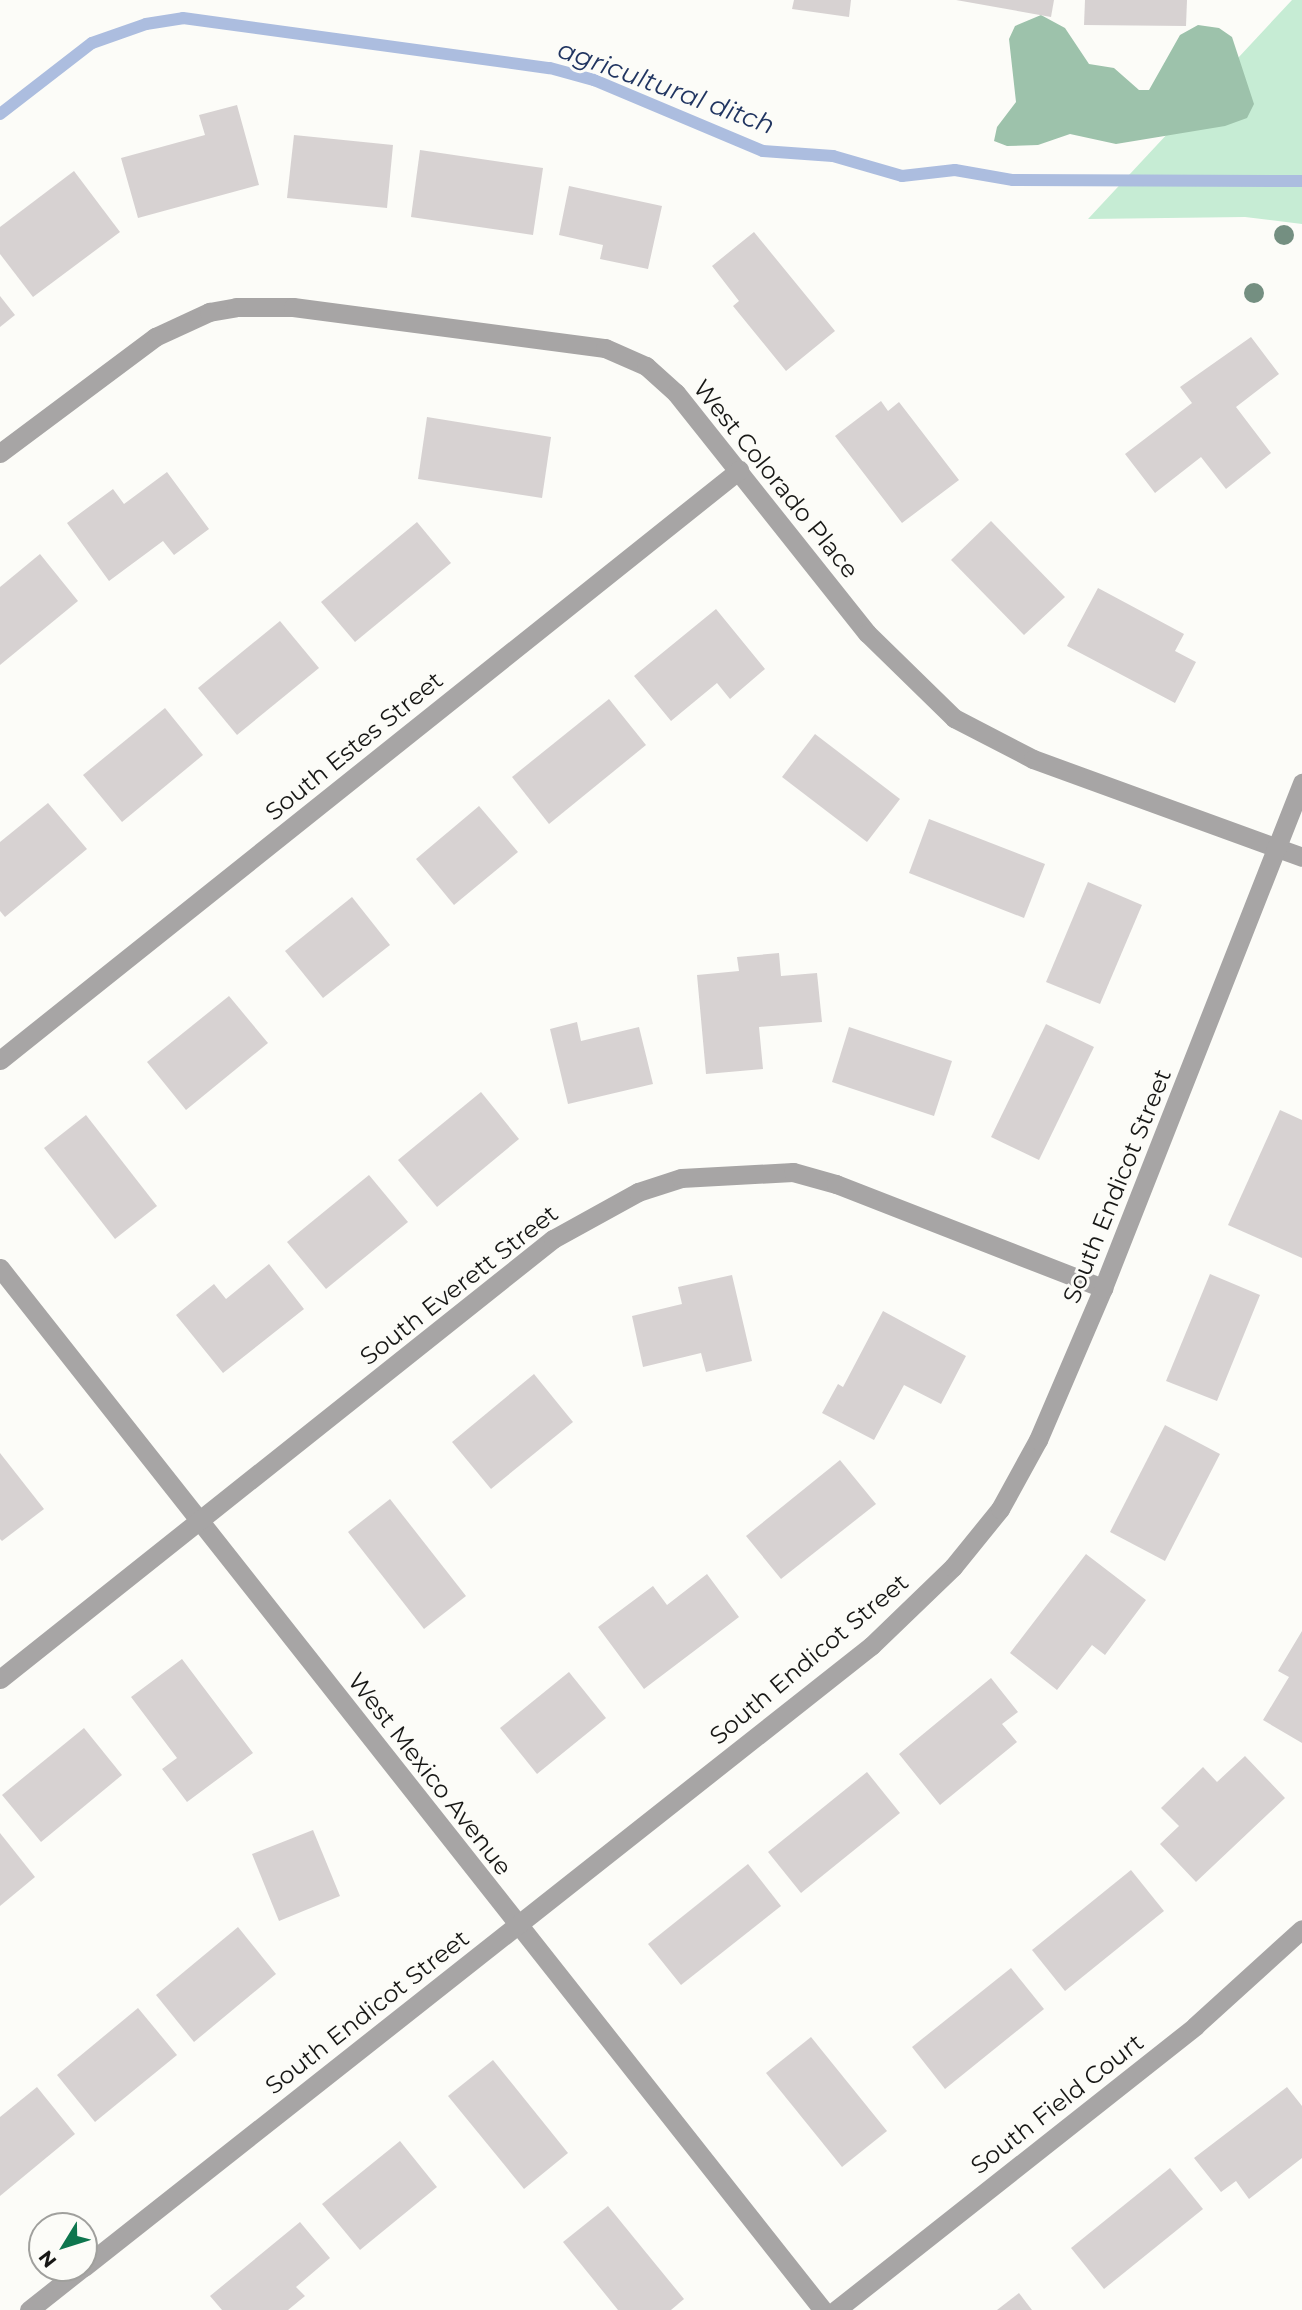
<!DOCTYPE html>
<html>
<head>
<meta charset="utf-8">
<style>
	body { margin:0 }
	#map { position:relative; width:1302px; height:2310px; overflow:hidden; background:#fcfcf8; font-family:Montserrat,sans-serif }
	div>[style] { position:absolute }
	[style*='--x'] { left:calc(var(--x)*1px); top:calc(var(--y)*1px); width:calc(var(--w)*1px); rotate:calc(var(--a)*1deg) }
	.green>* { inset:0; background:#c6ecd4 }
	.forest>* { inset:0; background:#9dc2ab }
	.stream>* { height:12px; margin:-6px; padding:0 6px; transform-origin:6px; border-radius:6px; background:#acbddf }
	.building>* { inset:0; background:#d7d2d2 }
	.minor>* { height:19px; margin:-9.5px; padding:0 9.5px; transform-origin:9.5px; border-radius:9.5px; background:#a7a5a5 }
	.trees>* { width:20px; height:20px; margin:-10px; border-radius:50%; background:#748f81 }
	span { translate:-50% -50%; white-space:nowrap; text-align:center; line-height:1.15; -webkit-text-stroke:6px #fcfcf8; paint-order:stroke }
	.street-label { font-size:24px; color:#171715 }
	.water-label { font-size:26px; color:#213561; font-style:italic }
	.north { position:absolute; left:28px; top:2212px; width:70px; height:70px; box-sizing:border-box; background:#fcfcf8; border:2px solid #a0a09d; border-radius:50%; rotate:232deg; font-size:19px; font-weight:700; line-height:28px; text-align:center; color:#171715 }
	.north::after { content:''; display:block; margin:auto; width:24px; height:32px; background:#0e764e; clip-path:polygon(50% 0,100% 100%,50% 72%,0 100%) }
</style>
</head>
<body>
<div id="map">
	<div class="green">
		<div style="clip-path:polygon(1292px 0,1302px 0,1302px 224px,1245px 217px,1088px 219px)"></div>
	</div>
	<div class="forest">
		<div style="clip-path:polygon(1041px 15px,1065px 28px,1089px 64px,1114px 68px,1139px 90px,1149px 90px,1180px 35px,1198px 25px,1219px 28px,1232px 37px,1254px 104px,1247px 118px,1225px 126px,1116px 144px,1070px 134px,1038px 145px,1007px 146px,994px 141px,997px 127px,1016px 102px,1009px 39px,1015px 26px)"></div>
	</div>
	<div class="stream">
		<div style="--x:0;--y:114;--w:116;--a:-37.7"></div>
		<div style="--x:92;--y:43;--w:57;--a:-19.4"></div>
		<div style="--x:146;--y:24;--w:37;--a:-9"></div>
		<div style="--x:183;--y:18;--w:370;--a:7.8"></div>
		<div style="--x:550;--y:68;--w:46;--a:15.3"></div>
		<div style="--x:594;--y:80;--w:183;--a:22.8"></div>
		<div style="--x:763;--y:151;--w:70;--a:4.1"></div>
		<div style="--x:833;--y:156;--w:72;--a:16.2"></div>
		<div style="--x:902;--y:176;--w:53;--a:-6.5"></div>
		<div style="--x:955;--y:170;--w:59;--a:9.8"></div>
		<div style="--x:1013;--y:180;--w:289;--a:0.2"></div>
	</div>
	<div class="building">
		<div style="clip-path:polygon(794px 0,851px 0,849px 17px,792px 9px)"></div>
		<div style="clip-path:polygon(956px 0,1054px 0,1051px 17px)"></div>
		<div style="clip-path:polygon(1085px 0,1187px 0,1186px 26px,1084px 25px)"></div>
		<div style="clip-path:polygon(237px 105px,259px 185px,138px 218px,121px 158px,205px 135px,199px 115px)"></div>
		<div style="clip-path:polygon(294px 135px,393px 145px,387px 208px,287px 198px)"></div>
		<div style="clip-path:polygon(420px 150px,543px 168px,533px 235px,411px 217px)"></div>
		<div style="clip-path:polygon(74px 171px,120px 232px,33px 297px,0 254px,0 227px)"></div>
		<div style="clip-path:polygon(569px 186px,662px 206px,648px 269px,600px 259px,603px 245px,559px 235px)"></div>
		<div style="clip-path:polygon(754px 232px,835px 331px,786px 371px,733px 306px,739px 301px,712px 266px)"></div>
		<div style="clip-path:polygon(0 296px,15px 315px,0 327px)"></div>
		<div style="clip-path:polygon(1251px 337px,1279px 374px,1236px 407px,1271px 453px,1226px 489px,1201px 457px,1155px 493px,1125px 454px,1192px 403px,1180px 387px)"></div>
		<div style="clip-path:polygon(881px 401px,888px 411px,899px 402px,959px 480px,902px 523px,835px 436px)"></div>
		<div style="clip-path:polygon(427px 417px,551px 437px,542px 498px,418px 479px)"></div>
		<div style="clip-path:polygon(167px 472px,209px 529px,174px 555px,163px 541px,109px 581px,67px 523px,113px 489px,124px 504px)"></div>
		<div style="clip-path:polygon(991px 521px,1065px 597px,1024px 635px,951px 560px)"></div>
		<div style="clip-path:polygon(417px 522px,451px 563px,355px 642px,321px 602px)"></div>
		<div style="clip-path:polygon(40px 554px,78px 601px,0 665px,0 587px)"></div>
		<div style="clip-path:polygon(1098px 588px,1184px 634px,1175px 651px,1196px 662px,1175px 703px,1067px 646px)"></div>
		<div style="clip-path:polygon(716px 609px,765px 669px,730px 699px,717px 683px,671px 721px,634px 676px)"></div>
		<div style="clip-path:polygon(280px 621px,319px 668px,237px 735px,198px 688px)"></div>
		<div style="clip-path:polygon(609px 699px,646px 745px,549px 824px,512px 777px)"></div>
		<div style="clip-path:polygon(165px 708px,203px 755px,122px 822px,83px 775px)"></div>
		<div style="clip-path:polygon(815px 734px,900px 799px,867px 842px,782px 777px)"></div>
		<div style="clip-path:polygon(48px 803px,87px 849px,5px 917px,0 911px,0 842px)"></div>
		<div style="clip-path:polygon(479px 806px,518px 852px,454px 905px,416px 859px)"></div>
		<div style="clip-path:polygon(929px 819px,1045px 864px,1024px 918px,909px 873px)"></div>
		<div style="clip-path:polygon(1088px 882px,1142px 905px,1100px 1004px,1046px 982px)"></div>
		<div style="clip-path:polygon(352px 897px,390px 945px,323px 998px,285px 951px)"></div>
		<div style="clip-path:polygon(779px 953px,781px 976px,817px 973px,822px 1022px,759px 1027px,763px 1069px,706px 1074px,697px 975px,739px 971px,737px 957px)"></div>
		<div style="clip-path:polygon(229px 996px,268px 1043px,186px 1110px,147px 1062px)"></div>
		<div style="clip-path:polygon(577px 1022px,581px 1041px,639px 1027px,653px 1084px,568px 1104px,550px 1029px)"></div>
		<div style="clip-path:polygon(1046px 1024px,1094px 1047px,1039px 1160px,991px 1137px)"></div>
		<div style="clip-path:polygon(849px 1027px,952px 1061px,934px 1116px,832px 1082px)"></div>
		<div style="clip-path:polygon(481px 1092px,519px 1139px,437px 1207px,398px 1160px)"></div>
		<div style="clip-path:polygon(1280px 1110px,1302px 1120px,1302px 1258px,1228px 1225px)"></div>
		<div style="clip-path:polygon(86px 1115px,157px 1206px,115px 1239px,44px 1148px)"></div>
		<div style="clip-path:polygon(369px 1175px,408px 1222px,326px 1289px,287px 1242px)"></div>
		<div style="clip-path:polygon(269px 1264px,304px 1309px,223px 1373px,176px 1315px,214px 1284px,226px 1299px)"></div>
		<div style="clip-path:polygon(1210px 1274px,1260px 1295px,1217px 1401px,1166px 1381px)"></div>
		<div style="clip-path:polygon(732px 1275px,752px 1361px,706px 1372px,701px 1353px,643px 1367px,632px 1316px,682px 1304px,678px 1287px)"></div>
		<div style="clip-path:polygon(883px 1311px,966px 1356px,941px 1404px,904px 1385px,874px 1440px,822px 1413px,838px 1384px,843px 1387px)"></div>
		<div style="clip-path:polygon(534px 1374px,573px 1422px,491px 1489px,452px 1442px)"></div>
		<div style="clip-path:polygon(1165px 1425px,1220px 1454px,1165px 1561px,1110px 1532px)"></div>
		<div style="clip-path:polygon(0 1453px,44px 1509px,2px 1541px,0 1539px)"></div>
		<div style="clip-path:polygon(840px 1460px,876px 1504px,781px 1579px,746px 1536px)"></div>
		<div style="clip-path:polygon(390px 1499px,466px 1596px,424px 1629px,348px 1532px)"></div>
		<div style="clip-path:polygon(1086px 1554px,1146px 1600px,1105px 1655px,1092px 1645px,1057px 1690px,1010px 1653px)"></div>
		<div style="clip-path:polygon(707px 1574px,739px 1617px,644px 1689px,598px 1627px,653px 1586px,667px 1605px)"></div>
		<div style="clip-path:polygon(1302px 1631px,1302px 1743px,1263px 1720px,1289px 1677px,1278px 1671px)"></div>
		<div style="clip-path:polygon(182px 1659px,253px 1753px,187px 1802px,162px 1769px,177px 1758px,131px 1697px)"></div>
		<div style="clip-path:polygon(569px 1672px,606px 1718px,537px 1774px,500px 1728px)"></div>
		<div style="clip-path:polygon(991px 1678px,1018px 1712px,1002px 1724px,1017px 1742px,940px 1805px,899px 1754px)"></div>
		<div style="clip-path:polygon(84px 1728px,122px 1775px,41px 1842px,2px 1795px)"></div>
		<div style="clip-path:polygon(1245px 1756px,1285px 1798px,1196px 1882px,1160px 1844px,1179px 1826px,1161px 1808px,1203px 1767px,1217px 1782px)"></div>
		<div style="clip-path:polygon(867px 1772px,900px 1813px,801px 1893px,768px 1852px)"></div>
		<div style="clip-path:polygon(313px 1830px,340px 1896px,279px 1921px,252px 1854px)"></div>
		<div style="clip-path:polygon(0 1833px,35px 1877px,0 1906px)"></div>
		<div style="clip-path:polygon(748px 1864px,781px 1906px,681px 1985px,648px 1944px)"></div>
		<div style="clip-path:polygon(1131px 1870px,1164px 1911px,1065px 1991px,1032px 1950px)"></div>
		<div style="clip-path:polygon(238px 1927px,276px 1974px,194px 2042px,156px 1995px)"></div>
		<div style="clip-path:polygon(1011px 1968px,1044px 2009px,945px 2089px,912px 2047px)"></div>
		<div style="clip-path:polygon(138px 2008px,177px 2055px,95px 2122px,57px 2075px)"></div>
		<div style="clip-path:polygon(811px 2037px,887px 2131px,842px 2167px,766px 2073px)"></div>
		<div style="clip-path:polygon(493px 2060px,568px 2153px,524px 2189px,448px 2096px)"></div>
		<div style="clip-path:polygon(37px 2087px,75px 2134px,0 2196px,0 2117px)"></div>
		<div style="clip-path:polygon(1287px 2087px,1302px 2106px,1302px 2158px,1249px 2199px,1236px 2181px,1221px 2192px,1194px 2158px)"></div>
		<div style="clip-path:polygon(400px 2141px,437px 2187px,360px 2250px,322px 2204px)"></div>
		<div style="clip-path:polygon(1170px 2168px,1203px 2209px,1104px 2289px,1071px 2248px)"></div>
		<div style="clip-path:polygon(608px 2206px,684px 2299px,671px 2310px,618px 2310px,563px 2242px)"></div>
		<div style="clip-path:polygon(300px 2222px,330px 2258px,296px 2287px,305px 2296px,288px 2310px,222px 2310px,210px 2296px)"></div>
		<div style="clip-path:polygon(1019px 2293px,1032px 2310px,997px 2310px)"></div>
	</div>
	<div class="minor">
		<div style="--x:0;--y:453;--w:194;--a:-36.8"></div>
		<div style="--x:155;--y:337;--w:60;--a:-24.8"></div>
		<div style="--x:209;--y:312;--w:27;--a:-10"></div>
		<div style="--x:236;--y:307;--w:57;--a:0"></div>
		<div style="--x:293;--y:307;--w:315;--a:7.5"></div>
		<div style="--x:605;--y:348;--w:45;--a:23.7"></div>
		<div style="--x:646;--y:366;--w:40;--a:42"></div>
		<div style="--x:676;--y:393;--w:307;--a:51.5"></div>
		<div style="--x:867;--y:633;--w:122;--a:44.3"></div>
		<div style="--x:954;--y:718;--w:89;--a:27.4"></div>
		<div style="--x:1033;--y:759;--w:286;--a:20"></div>
		<div style="--x:0;--y:1060;--w:946;--a:-38.6"></div>
		<div style="--x:0;--y:1268;--w:1328;--a:51.7"></div>
		<div style="--x:0;--y:1679;--w:707;--a:-38.51"></div>
		<div style="--x:553;--y:1239;--w:97;--a:-28.9"></div>
		<div style="--x:638;--y:1192;--w:45;--a:-18"></div>
		<div style="--x:681;--y:1178;--w:112;--a:-3.1"></div>
		<div style="--x:793;--y:1172;--w:45;--a:15.6"></div>
		<div style="--x:836;--y:1184;--w:287;--a:21.3"></div>
		<div style="--x:84;--y:2267;--w:1003;--a:-38.28"></div>
		<div style="--x:871;--y:1646;--w:114;--a:-43.9"></div>
		<div style="--x:953;--y:1567;--w:75;--a:-51"></div>
		<div style="--x:1000;--y:1509;--w:79;--a:-61.2"></div>
		<div style="--x:1038;--y:1440;--w:165;--a:-66.8"></div>
		<div style="--x:1103;--y:1288;--w:543;--a:-68.49"></div>
		<div style="--x:29;--y:2310;--w:68;--a:-38.4"></div>
		<div style="--x:836;--y:2310;--w:458;--a:-38.3"></div>
		<div style="--x:1195;--y:2026;--w:144;--a:-42.2"></div>
	</div>
	<div class="trees">
		<div style="left:1284px;top:235px"></div>
		<div style="left:1254px;top:293px"></div>
	</div>
	<div class="street-label">
		<span style="left:776px;top:479px;rotate:51deg">West Colorado Place</span>
		<span style="left:354px;top:746px;rotate:-39deg">South Estes Street</span>
		<span style="left:1117px;top:1186px;rotate:-68deg">South Endicot Street</span>
		<span style="left:459px;top:1285px;rotate:-38deg">South Everett Street</span>
		<span style="left:809px;top:1659px;rotate:-40deg">South Endicot Street</span>
		<span style="left:430px;top:1774px;rotate:52deg">West Mexico Avenue</span>
		<span style="left:367px;top:2012px;rotate:-38deg">South Endicot Street</span>
		<span style="left:1057px;top:2104px;rotate:-38deg">South Field Court</span>
	</div>
	<div class="water-label">
		<span style="left:666px;top:88px;rotate:20deg">agricultural ditch</span>
	</div>
	<div class="north">N</div>
</div>
</body>
</html>
